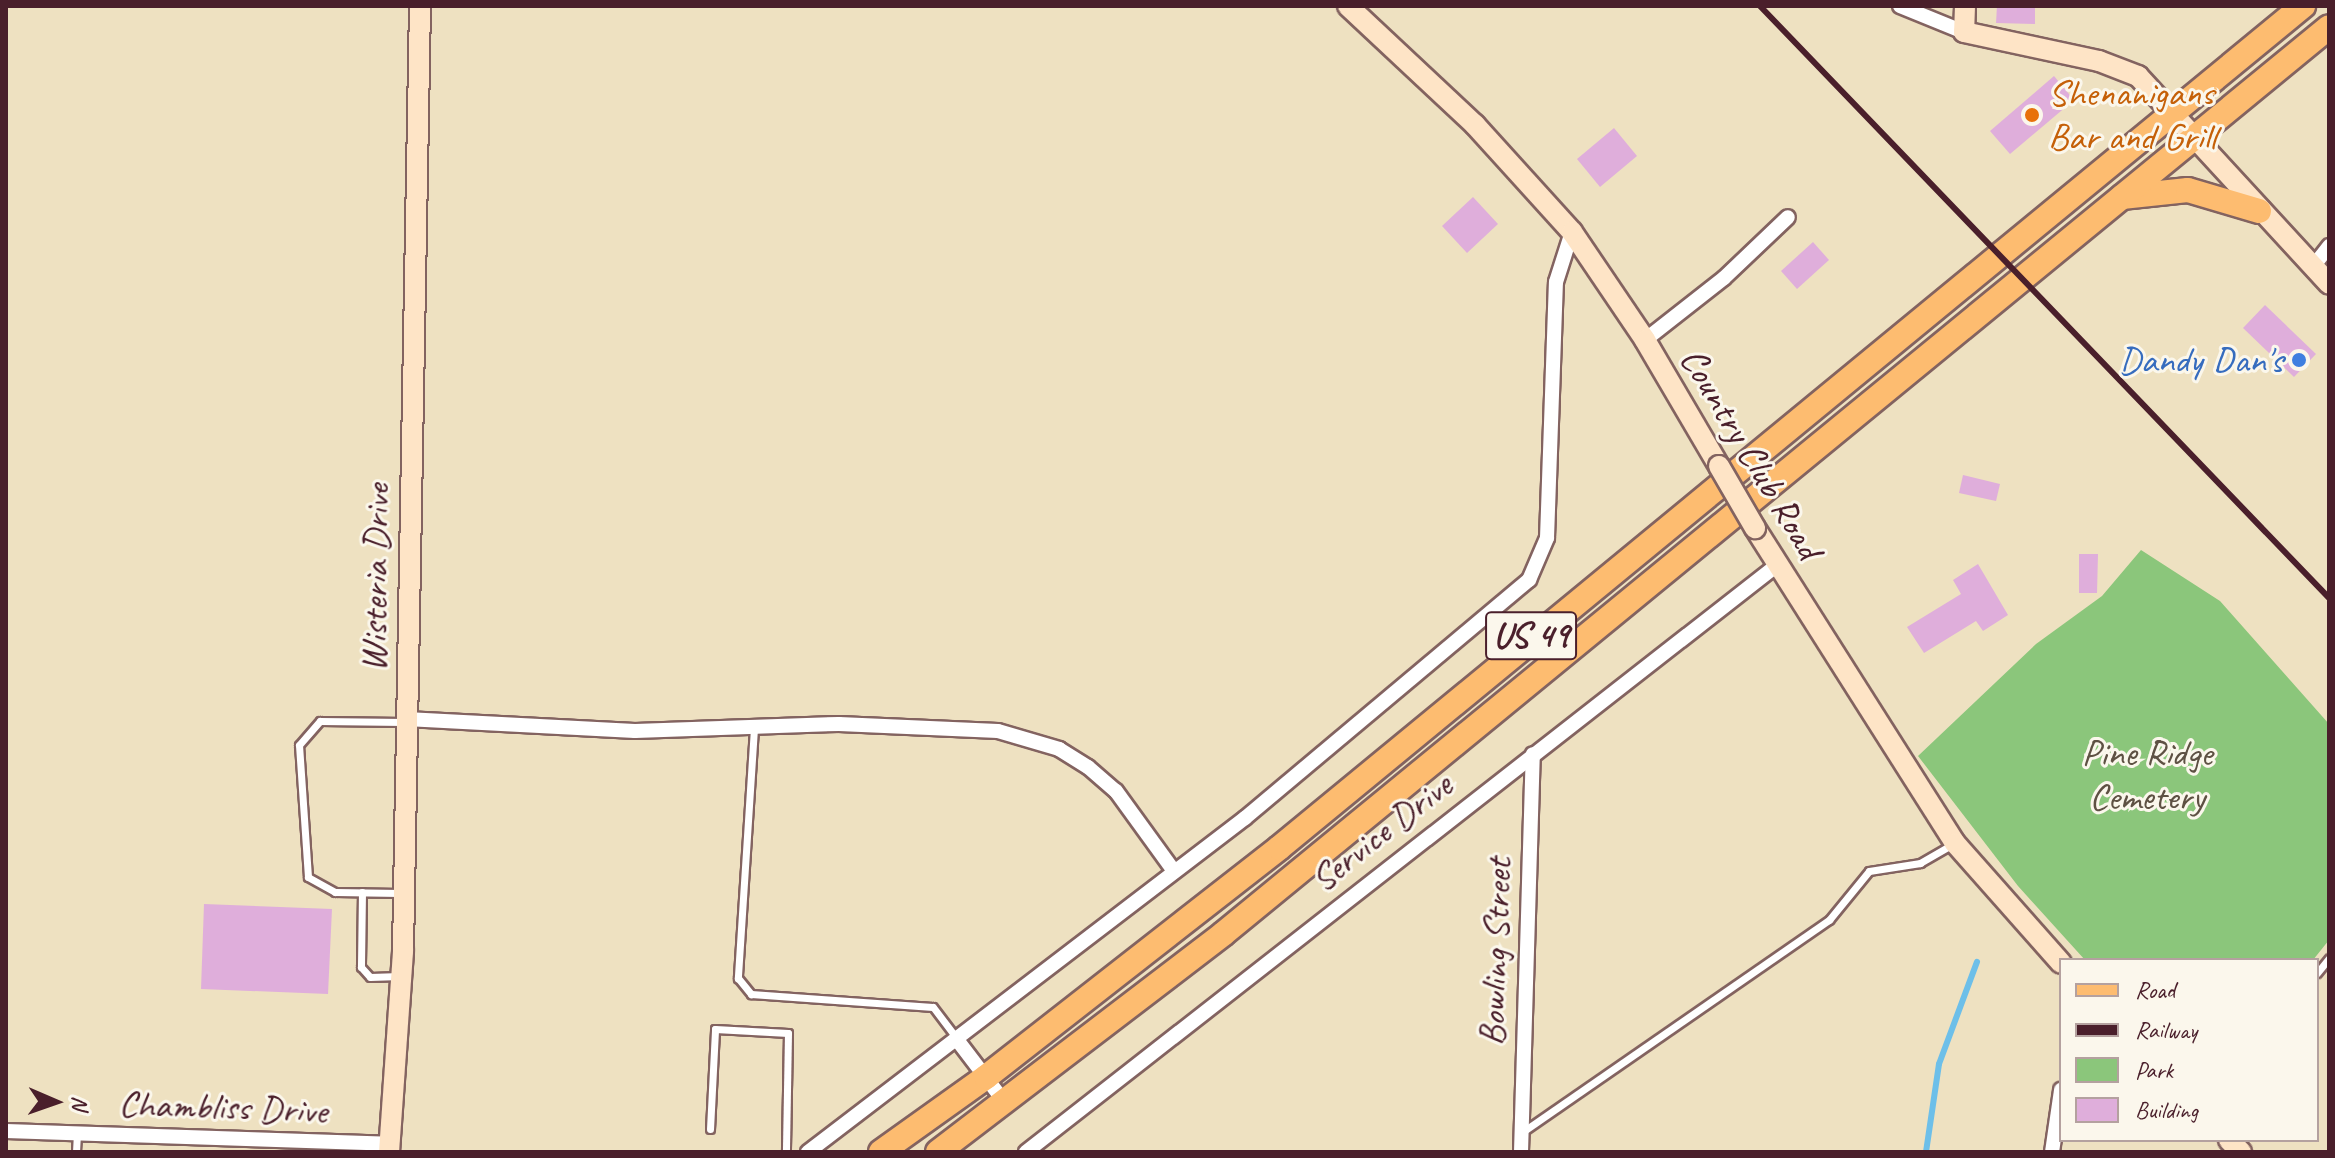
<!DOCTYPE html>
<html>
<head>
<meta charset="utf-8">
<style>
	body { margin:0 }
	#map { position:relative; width:2335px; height:1158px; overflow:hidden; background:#eee1c1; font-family:Caveat,sans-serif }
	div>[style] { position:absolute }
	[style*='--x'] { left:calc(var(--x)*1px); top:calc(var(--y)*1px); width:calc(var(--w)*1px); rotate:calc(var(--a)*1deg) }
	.green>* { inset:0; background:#8bc67b }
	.stream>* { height:6px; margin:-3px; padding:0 3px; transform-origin:3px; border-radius:3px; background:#6dbfe9 }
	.building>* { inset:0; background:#dfaedb }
	.roads { filter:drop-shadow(2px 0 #836360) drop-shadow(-2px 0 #836360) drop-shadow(0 2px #836360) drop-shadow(0 -2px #836360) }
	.lane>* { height:7px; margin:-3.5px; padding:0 3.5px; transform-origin:3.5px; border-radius:3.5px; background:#fff }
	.street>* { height:14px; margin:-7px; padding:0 7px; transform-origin:7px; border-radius:7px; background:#fff }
	.secondary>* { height:20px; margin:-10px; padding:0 10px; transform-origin:10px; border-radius:10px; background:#fee4c6 }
	.primary>* { height:24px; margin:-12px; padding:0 12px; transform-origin:12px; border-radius:12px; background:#fdbc70 }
	.rail>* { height:6px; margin:-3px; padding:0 3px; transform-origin:3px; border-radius:3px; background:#4a1f2b }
	.bridges { filter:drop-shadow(2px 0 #836360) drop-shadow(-2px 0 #836360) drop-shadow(0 2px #836360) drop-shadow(0 -2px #836360) }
	.secondary-bridge>* { height:20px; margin:-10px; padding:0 10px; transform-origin:10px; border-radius:10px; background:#fee4c6 }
	.dots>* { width:22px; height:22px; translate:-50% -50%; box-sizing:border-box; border:4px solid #fbf7ec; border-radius:50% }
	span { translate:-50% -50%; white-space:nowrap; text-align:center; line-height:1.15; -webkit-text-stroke:6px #fbf7ec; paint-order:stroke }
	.shield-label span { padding:2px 6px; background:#fbf7ec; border:2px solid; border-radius:6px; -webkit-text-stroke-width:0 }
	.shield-label { font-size:36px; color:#4a1f2b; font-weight:700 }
	.food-label { font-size:38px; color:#c56008 }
	.left { translate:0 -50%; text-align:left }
	.shop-label { font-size:38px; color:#366cbe }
	.right { translate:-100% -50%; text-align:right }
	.street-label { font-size:38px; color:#4a1f2b }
	.park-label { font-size:38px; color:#5e5143 }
	.frame { position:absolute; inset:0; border:8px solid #4a1f2b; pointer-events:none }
	.legend { position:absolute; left:2059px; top:958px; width:260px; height:184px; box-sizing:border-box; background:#fbf7ec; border:2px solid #b4a19f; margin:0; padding:10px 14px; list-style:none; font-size:24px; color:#4a1f2b }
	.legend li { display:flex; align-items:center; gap:16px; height:40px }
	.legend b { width:40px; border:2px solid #b4a19f }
	.north { position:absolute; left:16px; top:1062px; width:80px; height:80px; -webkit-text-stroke:6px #fbf7ec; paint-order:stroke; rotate:92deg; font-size:22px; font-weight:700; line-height:32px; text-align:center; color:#4a1f2b }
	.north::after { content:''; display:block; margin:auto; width:28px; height:36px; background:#4a1f2b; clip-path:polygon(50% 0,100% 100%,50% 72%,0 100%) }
</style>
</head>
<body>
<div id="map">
	<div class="green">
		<div style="clip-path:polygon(2141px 550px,2220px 601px,2329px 724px,2329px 940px,2313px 960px,2085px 960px,2018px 886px,1918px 756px,2036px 644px,2102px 596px)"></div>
	</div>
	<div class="stream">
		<div style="--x:1926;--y:1152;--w:89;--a:-81.6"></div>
		<div style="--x:1939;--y:1064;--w:109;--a:-69.6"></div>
	</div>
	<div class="building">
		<div style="clip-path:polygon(1997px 6px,2035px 6px,2035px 24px,1996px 23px)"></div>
		<div style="clip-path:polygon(2054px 76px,2074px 100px,2010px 154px,1990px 131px)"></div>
		<div style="clip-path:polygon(1614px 128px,1637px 156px,1600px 187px,1577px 159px)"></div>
		<div style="clip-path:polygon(1473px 197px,1498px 224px,1467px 253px,1442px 226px)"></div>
		<div style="clip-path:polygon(1813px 242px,1829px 260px,1797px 289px,1781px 271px)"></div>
		<div style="clip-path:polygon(2265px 305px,2316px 354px,2294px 377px,2243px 328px)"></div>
		<div style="clip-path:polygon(1963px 475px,2000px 484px,1996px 501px,1959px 493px)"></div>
		<div style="clip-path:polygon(2079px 554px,2098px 554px,2097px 593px,2079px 593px)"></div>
		<div style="clip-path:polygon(1978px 564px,2008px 615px,1983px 631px,1976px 621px,1924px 653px,1907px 627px,1961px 594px,1953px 580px)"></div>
		<div style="clip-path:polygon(204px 904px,332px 909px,328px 994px,201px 989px)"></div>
	</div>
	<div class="roads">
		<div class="lane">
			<div style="--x:754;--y:728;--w:251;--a:93.7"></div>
			<div style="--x:738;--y:978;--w:21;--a:51"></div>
			<div style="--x:751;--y:994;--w:182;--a:4.1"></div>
			<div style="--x:933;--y:1007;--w:41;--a:52.9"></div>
			<div style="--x:362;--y:892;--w:75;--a:90.8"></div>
			<div style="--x:361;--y:967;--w:13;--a:48"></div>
			<div style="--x:370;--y:977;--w:30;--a:-2"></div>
			<div style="--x:400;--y:893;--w:65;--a:-179.1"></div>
			<div style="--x:335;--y:892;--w:31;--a:-151"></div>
			<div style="--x:308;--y:877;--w:132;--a:-93.9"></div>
			<div style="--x:299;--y:745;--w:32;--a:-49"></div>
			<div style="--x:320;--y:721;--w:84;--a:0.7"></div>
			<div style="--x:2317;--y:973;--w:19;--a:-51"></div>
			<div style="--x:710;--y:1129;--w:100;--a:-87.1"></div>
			<div style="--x:715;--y:1029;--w:73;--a:3.1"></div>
			<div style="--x:788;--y:1033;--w:119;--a:91"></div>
			<div style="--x:1524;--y:1131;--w:371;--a:-34.7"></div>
			<div style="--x:1829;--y:920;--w:63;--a:-50.8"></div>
			<div style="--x:1869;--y:871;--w:52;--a:-8.9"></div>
			<div style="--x:1920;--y:863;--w:38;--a:-30"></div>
			<div style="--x:76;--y:1152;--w:18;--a:-87"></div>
		</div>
		<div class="street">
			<div style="--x:1900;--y:6;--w:69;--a:22.1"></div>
			<div style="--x:2312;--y:268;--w:28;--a:-52"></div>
			<div style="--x:1645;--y:340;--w:100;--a:-38.1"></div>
			<div style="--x:1724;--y:278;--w:88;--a:-43.6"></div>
			<div style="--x:406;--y:719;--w:229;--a:3"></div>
			<div style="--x:635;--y:731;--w:204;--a:-2"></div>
			<div style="--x:839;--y:724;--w:159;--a:2.5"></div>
			<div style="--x:998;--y:731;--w:64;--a:16.4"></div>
			<div style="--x:1059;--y:749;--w:34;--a:32"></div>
			<div style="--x:1088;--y:767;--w:37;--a:41"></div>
			<div style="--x:1116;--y:791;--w:99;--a:54.1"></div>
			<div style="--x:958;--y:1041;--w:79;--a:52.7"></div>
			<div style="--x:6;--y:1131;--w:383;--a:1.9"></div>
			<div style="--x:808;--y:1152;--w:550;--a:-37.39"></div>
			<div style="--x:1245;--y:818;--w:371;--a:-40"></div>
			<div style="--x:1529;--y:580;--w:46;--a:-66.8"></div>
			<div style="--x:1547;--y:538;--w:256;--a:-88"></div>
			<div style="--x:1556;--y:282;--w:52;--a:-72.3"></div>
			<div style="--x:1026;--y:1152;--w:953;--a:-38.01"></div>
			<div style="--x:1521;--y:1152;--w:398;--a:-88.3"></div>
			<div style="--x:2052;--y:1152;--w:63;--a:-81.7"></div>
		</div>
		<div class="secondary">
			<div style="--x:1348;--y:6;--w:174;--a:43.1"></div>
			<div style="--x:1475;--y:125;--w:144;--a:47.8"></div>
			<div style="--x:1572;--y:232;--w:130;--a:55.9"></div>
			<div style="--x:1645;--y:340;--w:146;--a:59.6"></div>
			<div style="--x:1965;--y:6;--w:26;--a:92"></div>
			<div style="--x:1964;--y:32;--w:138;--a:12.1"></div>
			<div style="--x:2099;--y:61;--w:42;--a:21"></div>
			<div style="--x:2138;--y:76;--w:282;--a:47.4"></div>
			<div style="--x:1755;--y:528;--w:373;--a:57.6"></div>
			<div style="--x:1955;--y:843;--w:160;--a:48.5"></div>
			<div style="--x:2229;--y:1140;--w:17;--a:45"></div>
			<div style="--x:389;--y:1152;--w:201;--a:-86"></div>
			<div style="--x:403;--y:951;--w:945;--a:-88.97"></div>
		</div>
		<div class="primary">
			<div style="--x:2122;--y:197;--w:66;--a:-6.1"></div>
			<div style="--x:2188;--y:190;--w:74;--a:16.5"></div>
			<div style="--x:881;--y:1152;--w:129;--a:-35.5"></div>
			<div style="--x:986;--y:1077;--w:372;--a:-38"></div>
			<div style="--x:1279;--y:848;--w:1326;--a:-39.43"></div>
			<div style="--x:938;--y:1152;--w:359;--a:-37.4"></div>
			<div style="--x:1223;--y:934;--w:1430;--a:-39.35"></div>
		</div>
	</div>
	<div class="rail">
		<div style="--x:1760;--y:6;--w:821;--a:46.13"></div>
	</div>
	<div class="bridges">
		<div class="secondary-bridge">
			<div style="--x:1719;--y:466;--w:72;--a:59.9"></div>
		</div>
	</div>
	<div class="dots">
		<div style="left:2032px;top:115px;background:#e8710a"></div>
		<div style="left:2299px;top:360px;background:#3f7fe0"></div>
	</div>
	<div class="shield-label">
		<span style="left:1531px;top:636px">US 49</span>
	</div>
	<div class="food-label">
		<span class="left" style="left:2048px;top:115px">Shenanigans<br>Bar and Grill</span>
	</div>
	<div class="shop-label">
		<span class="right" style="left:2283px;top:360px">Dandy Dan's</span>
	</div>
	<div class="street-label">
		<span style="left:1751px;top:453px;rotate:59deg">Country Club Road</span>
		<span style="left:375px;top:578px;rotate:-89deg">Wisteria Drive</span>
		<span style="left:1381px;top:832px;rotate:-38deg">Service Drive</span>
		<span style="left:1495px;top:952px;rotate:-88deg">Bowling Street</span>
		<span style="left:223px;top:1107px;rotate:2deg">Chambliss Drive</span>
	</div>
	<div class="park-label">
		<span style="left:2147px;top:775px">Pine Ridge<br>Cemetery</span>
	</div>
	<div class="frame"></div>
	<ul class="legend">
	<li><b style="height:10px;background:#fdbc70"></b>Road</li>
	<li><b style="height:10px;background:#4a1f2b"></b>Railway</li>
	<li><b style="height:22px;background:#8bc67b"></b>Park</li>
	<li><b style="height:22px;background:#dfaedb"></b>Building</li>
	</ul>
	<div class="north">N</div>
</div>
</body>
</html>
